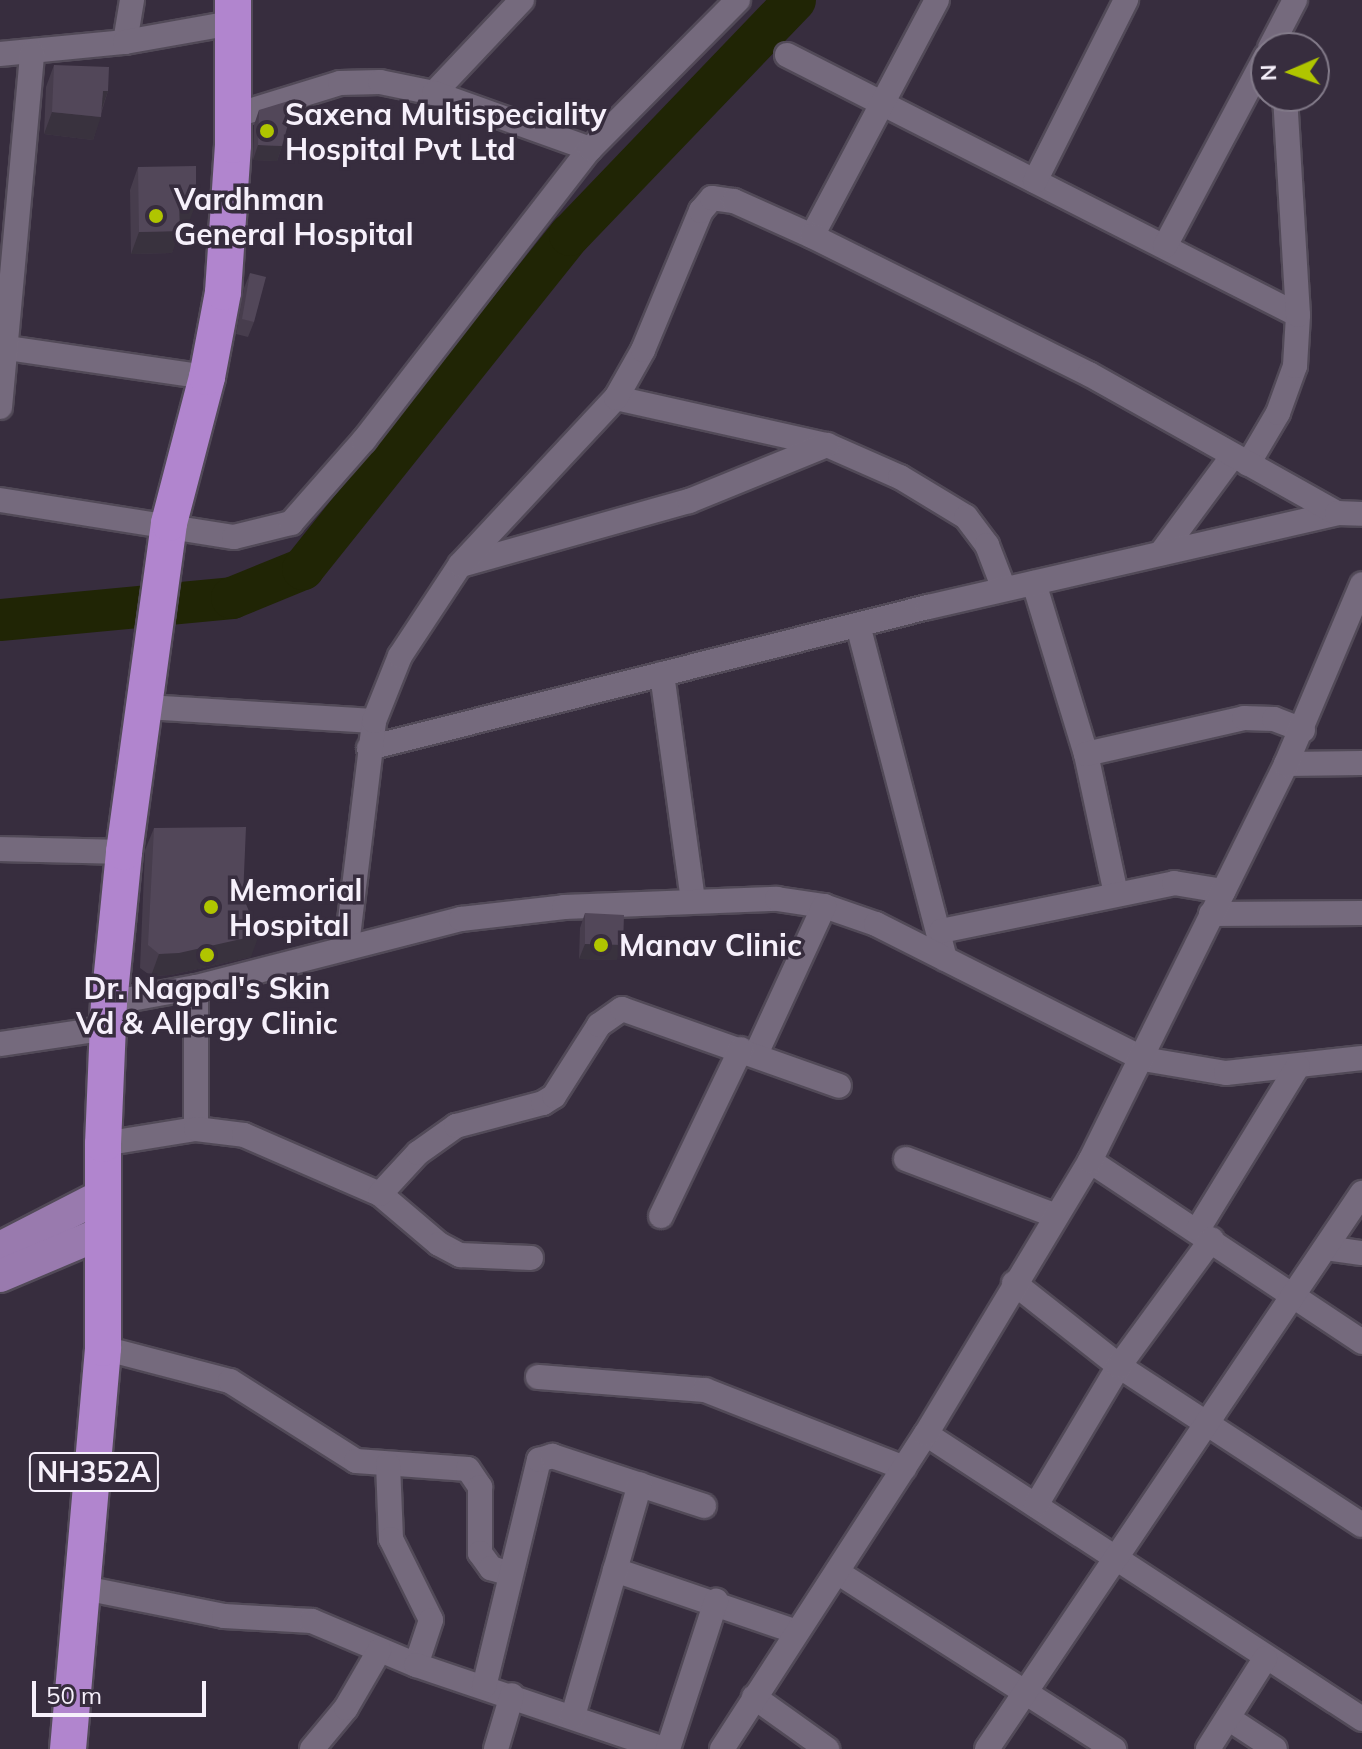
<!DOCTYPE html>
<html>
<head>
<meta charset="utf-8">
<style>
	body { margin:0 }
	#map { position:relative; width:1362px; height:1749px; overflow:hidden; background:#372d3e; font-family:Mulish,sans-serif }
	div>[style] { position:absolute }
	[style*='--x'] { left:calc(var(--x)*1px); top:calc(var(--y)*1px); width:calc(var(--w)*1px); rotate:calc(var(--a)*1deg) }
	.river>* { height:42px; margin:-21px; padding:0 21px; transform-origin:21px; border-radius:21px; background:#202505 }
	.roads { filter:drop-shadow(2px 0 #524a58) drop-shadow(-2px 0 #524a58) drop-shadow(0 2px #524a58) drop-shadow(0 -2px #524a58) }
	.minor>* { height:24px; margin:-12px; padding:0 12px; transform-origin:12px; border-radius:12px; background:#756a7d }
	.major>* { height:32px; margin:-16px; padding:0 16px; transform-origin:16px; border-radius:16px; background:#997aae }
	.highway>* { height:36px; margin:-18px; padding:0 18px; transform-origin:18px; border-radius:18px; background:#b185ce }
	.wall>* { inset:0; background:#473d4d }
	.shaded-wall>* { inset:0; background:#39323e }
	.building>* { inset:0; background:#524759 }
	.dots>* { width:22px; height:22px; translate:-50% -50%; box-sizing:border-box; border:4px solid #372d3e; border-radius:50% }
	span { translate:-50% -50%; white-space:nowrap; text-align:center; line-height:1.15; -webkit-text-stroke:7px #372d3e; paint-order:stroke }
	.shield-label span { padding:2px 6px; background:#372d3e; border:2px solid; border-radius:6px; -webkit-text-stroke-width:0 }
	.shield-label { font-size:28px; color:#f6f0fb; font-weight:700 }
	.poi-label { font-size:30px; color:#f6f0fb; font-weight:700 }
	.left { translate:0 -50%; text-align:left }
	.north { position:absolute; left:1250px; top:32px; width:80px; height:80px; box-sizing:border-box; background:#372d3e; border:2px solid #837b8a; border-radius:50%; rotate:268deg; font-size:22px; font-weight:700; line-height:32px; text-align:center; color:#f6f0fb }
	.north::after { content:''; display:block; margin:auto; width:28px; height:36px; background:#b0c500; clip-path:polygon(50% 0,100% 100%,50% 72%,0 100%) }
	.scale { position:absolute; left:32px; top:1681px; width:174px; height:36px; box-sizing:border-box; border:4px solid #f6f0fb; border-top:0; padding-left:10px; font-size:24px; line-height:28px; white-space:nowrap; color:#f6f0fb; -webkit-text-stroke:6px #372d3e; paint-order:stroke }
</style>
</head>
<body>
<div id="map">
	<div class="river">
		<div style="--x:0;--y:620;--w:233;--a:-5.4"></div>
		<div style="--x:232;--y:598;--w:77;--a:-22.2"></div>
		<div style="--x:303;--y:569;--w:428;--a:-51.4"></div>
		<div style="--x:570;--y:235;--w:325;--a:-46.2"></div>
	</div>
	<div class="roads">
		<div class="minor">
			<div style="--x:125;--y:42;--w:43;--a:-80.5"></div>
			<div style="--x:1270;--y:48;--w:54;--a:-62.5"></div>
			<div style="--x:0;--y:54;--w:126;--a:-5.5"></div>
			<div style="--x:125;--y:42;--w:109;--a:-10.1"></div>
			<div style="--x:787;--y:55;--w:573;--a:26.97"></div>
			<div style="--x:434;--y:93;--w:128;--a:-46.6"></div>
			<div style="--x:233;--y:116;--w:112;--a:-17.1"></div>
			<div style="--x:340;--y:83;--w:40;--a:-1.4"></div>
			<div style="--x:380;--y:82;--w:55;--a:11.5"></div>
			<div style="--x:434;--y:93;--w:166;--a:19.7"></div>
			<div style="--x:1035;--y:181;--w:203;--a:-63.3"></div>
			<div style="--x:812;--y:236;--w:267;--a:-62.1"></div>
			<div style="--x:1165;--y:246;--w:215;--a:-62"></div>
			<div style="--x:7;--y:348;--w:202;--a:8.3"></div>
			<div style="--x:616;--y:398;--w:216;--a:12.6"></div>
			<div style="--x:827;--y:445;--w:80;--a:23.7"></div>
			<div style="--x:900;--y:477;--w:77;--a:31.2"></div>
			<div style="--x:966;--y:517;--w:35;--a:53"></div>
			<div style="--x:987;--y:545;--w:47;--a:68.9"></div>
			<div style="--x:0;--y:407;--w:356;--a:-84.8"></div>
			<div style="--x:1248;--y:464;--w:59;--a:-59.5"></div>
			<div style="--x:1278;--y:413;--w:50;--a:-70.1"></div>
			<div style="--x:1295;--y:366;--w:51;--a:-86.6"></div>
			<div style="--x:1298;--y:315;--w:219;--a:-93.4"></div>
			<div style="--x:0;--y:500;--w:237;--a:9"></div>
			<div style="--x:234;--y:537;--w:59;--a:-13.8"></div>
			<div style="--x:291;--y:523;--w:111;--a:-48.7"></div>
			<div style="--x:364;--y:440;--w:368;--a:-52.2"></div>
			<div style="--x:590;--y:149;--w:210;--a:-45.2"></div>
			<div style="--x:1161;--y:553;--w:119;--a:-53.5"></div>
			<div style="--x:461;--y:565;--w:237;--a:-15.7"></div>
			<div style="--x:689;--y:501;--w:149;--a:-22.1"></div>
			<div style="--x:1034;--y:583;--w:179;--a:73.1"></div>
			<div style="--x:1086;--y:754;--w:143;--a:77.9"></div>
			<div style="--x:858;--y:625;--w:345;--a:75.4"></div>
			<div style="--x:662;--y:674;--w:228;--a:82.2"></div>
			<div style="--x:146;--y:707;--w:228;--a:3.5"></div>
			<div style="--x:369;--y:748;--w:577;--a:-14.16"></div>
			<div style="--x:928;--y:607;--w:420;--a:-12.9"></div>
			<div style="--x:1086;--y:754;--w:162;--a:-12.8"></div>
			<div style="--x:1244;--y:718;--w:30;--a:2"></div>
			<div style="--x:1274;--y:719;--w:31;--a:21"></div>
			<div style="--x:1286;--y:764;--w:76;--a:-0.8"></div>
			<div style="--x:0;--y:849;--w:124;--a:1.4"></div>
			<div style="--x:1211;--y:914;--w:151;--a:-0.4"></div>
			<div style="--x:941;--y:931;--w:238;--a:-11.6"></div>
			<div style="--x:1174;--y:883;--w:50;--a:9.3"></div>
			<div style="--x:347;--y:945;--w:226;--a:-83.1"></div>
			<div style="--x:374;--y:721;--w:70;--a:-68.2"></div>
			<div style="--x:400;--y:656;--w:109;--a:-56.6"></div>
			<div style="--x:460;--y:565;--w:229;--a:-47"></div>
			<div style="--x:616;--y:398;--w:55;--a:-60.6"></div>
			<div style="--x:643;--y:350;--w:151;--a:-67.4"></div>
			<div style="--x:701;--y:211;--w:17;--a:-50"></div>
			<div style="--x:712;--y:198;--w:22;--a:8"></div>
			<div style="--x:734;--y:201;--w:85;--a:24.2"></div>
			<div style="--x:812;--y:236;--w:309;--a:26.5"></div>
			<div style="--x:1089;--y:374;--w:284;--a:29.3"></div>
			<div style="--x:1337;--y:513;--w:25;--a:2"></div>
			<div style="--x:109;--y:1003;--w:88;--a:-10.4"></div>
			<div style="--x:196;--y:987;--w:274;--a:-14.4"></div>
			<div style="--x:461;--y:919;--w:104;--a:-6.6"></div>
			<div style="--x:564;--y:907;--w:213;--a:-2.2"></div>
			<div style="--x:777;--y:899;--w:48;--a:8.5"></div>
			<div style="--x:824;--y:906;--w:55;--a:19.1"></div>
			<div style="--x:876;--y:924;--w:299;--a:26.8"></div>
			<div style="--x:1143;--y:1059;--w:84;--a:9.6"></div>
			<div style="--x:1226;--y:1073;--w:137;--a:-6.3"></div>
			<div style="--x:0;--y:1044;--w:110;--a:-8.4"></div>
			<div style="--x:756;--y:1054;--w:163;--a:-65.3"></div>
			<div style="--x:196;--y:1129;--w:142;--a:-90"></div>
			<div style="--x:103;--y:1144;--w:94;--a:-9.2"></div>
			<div style="--x:196;--y:1129;--w:48;--a:7.1"></div>
			<div style="--x:244;--y:1135;--w:148;--a:23.5"></div>
			<div style="--x:380;--y:1194;--w:77;--a:40.3"></div>
			<div style="--x:439;--y:1244;--w:24;--a:28"></div>
			<div style="--x:460;--y:1255;--w:71;--a:2.4"></div>
			<div style="--x:906;--y:1159;--w:160;--a:20.8"></div>
			<div style="--x:1090;--y:1161;--w:327;--a:33.6"></div>
			<div style="--x:380;--y:1194;--w:56;--a:-47.2"></div>
			<div style="--x:418;--y:1153;--w:47;--a:-35.4"></div>
			<div style="--x:456;--y:1126;--w:90;--a:-14.8"></div>
			<div style="--x:543;--y:1103;--w:13;--a:-32"></div>
			<div style="--x:554;--y:1096;--w:84;--a:-57.6"></div>
			<div style="--x:599;--y:1025;--w:28;--a:-35"></div>
			<div style="--x:622;--y:1009;--w:230;--a:19.5"></div>
			<div style="--x:661;--y:1216;--w:185;--a:-64.4"></div>
			<div style="--x:1198;--y:1229;--w:191;--a:-58.5"></div>
			<div style="--x:1326;--y:1248;--w:36;--a:8"></div>
			<div style="--x:1014;--y:1283;--w:134;--a:38.3"></div>
			<div style="--x:1119;--y:1366;--w:290;--a:33.2"></div>
			<div style="--x:103;--y:1348;--w:131;--a:14.6"></div>
			<div style="--x:230;--y:1381;--w:149;--a:32.4"></div>
			<div style="--x:356;--y:1461;--w:112;--a:4.1"></div>
			<div style="--x:468;--y:1469;--w:22;--a:56"></div>
			<div style="--x:480;--y:1487;--w:66;--a:90"></div>
			<div style="--x:480;--y:1553;--w:19;--a:54"></div>
			<div style="--x:491;--y:1568;--w:20;--a:18"></div>
			<div style="--x:538;--y:1377;--w:168;--a:4.5"></div>
			<div style="--x:705;--y:1390;--w:214;--a:21.4"></div>
			<div style="--x:926;--y:1434;--w:521;--a:33.17"></div>
			<div style="--x:388;--y:1464;--w:75;--a:87.7"></div>
			<div style="--x:391;--y:1539;--w:90;--a:63.7"></div>
			<div style="--x:431;--y:1620;--w:47;--a:108.4"></div>
			<div style="--x:1036;--y:1505;--w:162;--a:-59.2"></div>
			<div style="--x:1119;--y:1366;--w:157;--a:-53.8"></div>
			<div style="--x:615;--y:1570;--w:189;--a:18.8"></div>
			<div style="--x:837;--y:1572;--w:329;--a:32.6"></div>
			<div style="--x:84;--y:1588;--w:143;--a:11.3"></div>
			<div style="--x:224;--y:1616;--w:88;--a:3.3"></div>
			<div style="--x:312;--y:1621;--w:113;--a:22.9"></div>
			<div style="--x:416;--y:1665;--w:262;--a:18.7"></div>
			<div style="--x:484;--y:1687;--w:234;--a:-76.4"></div>
			<div style="--x:539;--y:1460;--w:14;--a:-17"></div>
			<div style="--x:552;--y:1456;--w:160;--a:18.2"></div>
			<div style="--x:754;--y:1697;--w:90;--a:35.5"></div>
			<div style="--x:573;--y:1716;--w:241;--a:-73.9"></div>
			<div style="--x:1228;--y:1718;--w:56;--a:33.4"></div>
			<div style="--x:312;--y:1749;--w:53;--a:-50.3"></div>
			<div style="--x:346;--y:1708;--w:66;--a:-59.9"></div>
			<div style="--x:496;--y:1749;--w:56;--a:-73.5"></div>
			<div style="--x:668;--y:1749;--w:156;--a:-72"></div>
			<div style="--x:722;--y:1749;--w:375;--a:-57.1"></div>
			<div style="--x:926;--y:1434;--w:318;--a:-59"></div>
			<div style="--x:1090;--y:1161;--w:443;--a:-63.7"></div>
			<div style="--x:1286;--y:764;--w:195;--a:-67.1"></div>
			<div style="--x:987;--y:1749;--w:671;--a:-56"></div>
			<div style="--x:1208;--y:1749;--w:107;--a:-57.7"></div>
		</div>
		<div class="major">
			<div style="--x:0;--y:1248;--w:118;--a:-27.2"></div>
			<div style="--x:0;--y:1276;--w:113;--a:-22.9"></div>
		</div>
		<div class="highway">
			<div style="--x:68;--y:1749;--w:403;--a:-85"></div>
			<div style="--x:103;--y:1348;--w:204;--a:-90"></div>
			<div style="--x:103;--y:1144;--w:141;--a:-87.6"></div>
			<div style="--x:109;--y:1003;--w:152;--a:-84.3"></div>
			<div style="--x:124;--y:852;--w:332;--a:-82.2"></div>
			<div style="--x:169;--y:523;--w:151;--a:-75.4"></div>
			<div style="--x:207;--y:377;--w:86;--a:-79.3"></div>
			<div style="--x:223;--y:292;--w:147;--a:-86.1"></div>
			<div style="--x:233;--y:145;--w:145;--a:-90"></div>
		</div>
	</div>
	<div class="wall">
		<div style="clip-path:polygon(54px 65px,108px 91px,93px 140px,44px 134px,46px 87px)"></div>
		<div style="clip-path:polygon(259px 110px,282px 146px,277px 161px,253px 160px,254px 125px)"></div>
		<div style="clip-path:polygon(138px 167px,188px 225px,180px 225px,172px 253px,131px 254px,130px 190px)"></div>
		<div style="clip-path:polygon(250px 273px,254px 322px,248px 337px,236px 334px,244px 288px)"></div>
		<div style="clip-path:polygon(154px 828px,243px 897px,251px 957px,171px 975px,151px 976px,140px 968px,145px 850px)"></div>
		<div style="clip-path:polygon(585px 913px,617px 960px,579px 959px,580px 928px)"></div>
	</div>
	<div class="shaded-wall">
		<div style="clip-path:polygon(103px 91px,108px 91px,100px 114px)"></div>
		<div style="clip-path:polygon(52px 112px,101px 117px,93px 140px,44px 134px)"></div>
		<div style="clip-path:polygon(258px 145px,282px 146px,277px 161px,253px 160px)"></div>
		<div style="clip-path:polygon(179px 203px,196px 203px,188px 225px,171px 225px)"></div>
		<div style="clip-path:polygon(180px 231px,172px 253px,131px 254px,139px 232px)"></div>
		<div style="clip-path:polygon(259px 935px,251px 957px,171px 975px,151px 976px,159px 954px)"></div>
		<div style="clip-path:polygon(585px 944px,623px 945px,617px 960px,579px 959px)"></div>
	</div>
	<div class="building">
		<div style="clip-path:polygon(54px 65px,109px 67px,108px 91px,103px 91px,101px 117px,52px 112px)"></div>
		<div style="clip-path:polygon(295px 99px,282px 146px,258px 145px,259px 110px)"></div>
		<div style="clip-path:polygon(196px 166px,196px 203px,179px 203px,180px 231px,139px 232px,138px 167px)"></div>
		<div style="clip-path:polygon(250px 273px,266px 277px,254px 322px,242px 319px)"></div>
		<div style="clip-path:polygon(246px 827px,243px 897px,259px 935px,179px 953px,159px 954px,148px 945px,154px 828px)"></div>
		<div style="clip-path:polygon(585px 913px,624px 915px,623px 945px,585px 944px)"></div>
	</div>
	<div class="dots">
		<div style="left:267px;top:131px;background:#b0c500"></div>
		<div style="left:156px;top:216px;background:#b0c500"></div>
		<div style="left:211px;top:907px;background:#b0c500"></div>
		<div style="left:601px;top:945px;background:#b0c500"></div>
		<div style="left:207px;top:955px;background:#b0c500"></div>
	</div>
	<div class="shield-label">
		<span style="left:94px;top:1472px">NH352A</span>
	</div>
	<div class="poi-label">
		<span class="left" style="left:285px;top:131px">Saxena Multispeciality<br>Hospital Pvt Ltd</span>
		<span class="left" style="left:174px;top:216px">Vardhman<br>General Hospital</span>
		<span class="left" style="left:229px;top:907px">Memorial<br>Hospital</span>
		<span class="left" style="left:619px;top:945px">Manav Clinic</span>
		<span style="left:207px;top:1005px">Dr. Nagpal's Skin<br>Vd &amp; Allergy Clinic</span>
	</div>
	<div class="north">N</div>
	<div class="scale">50 m</div>
</div>
</body>
</html>
